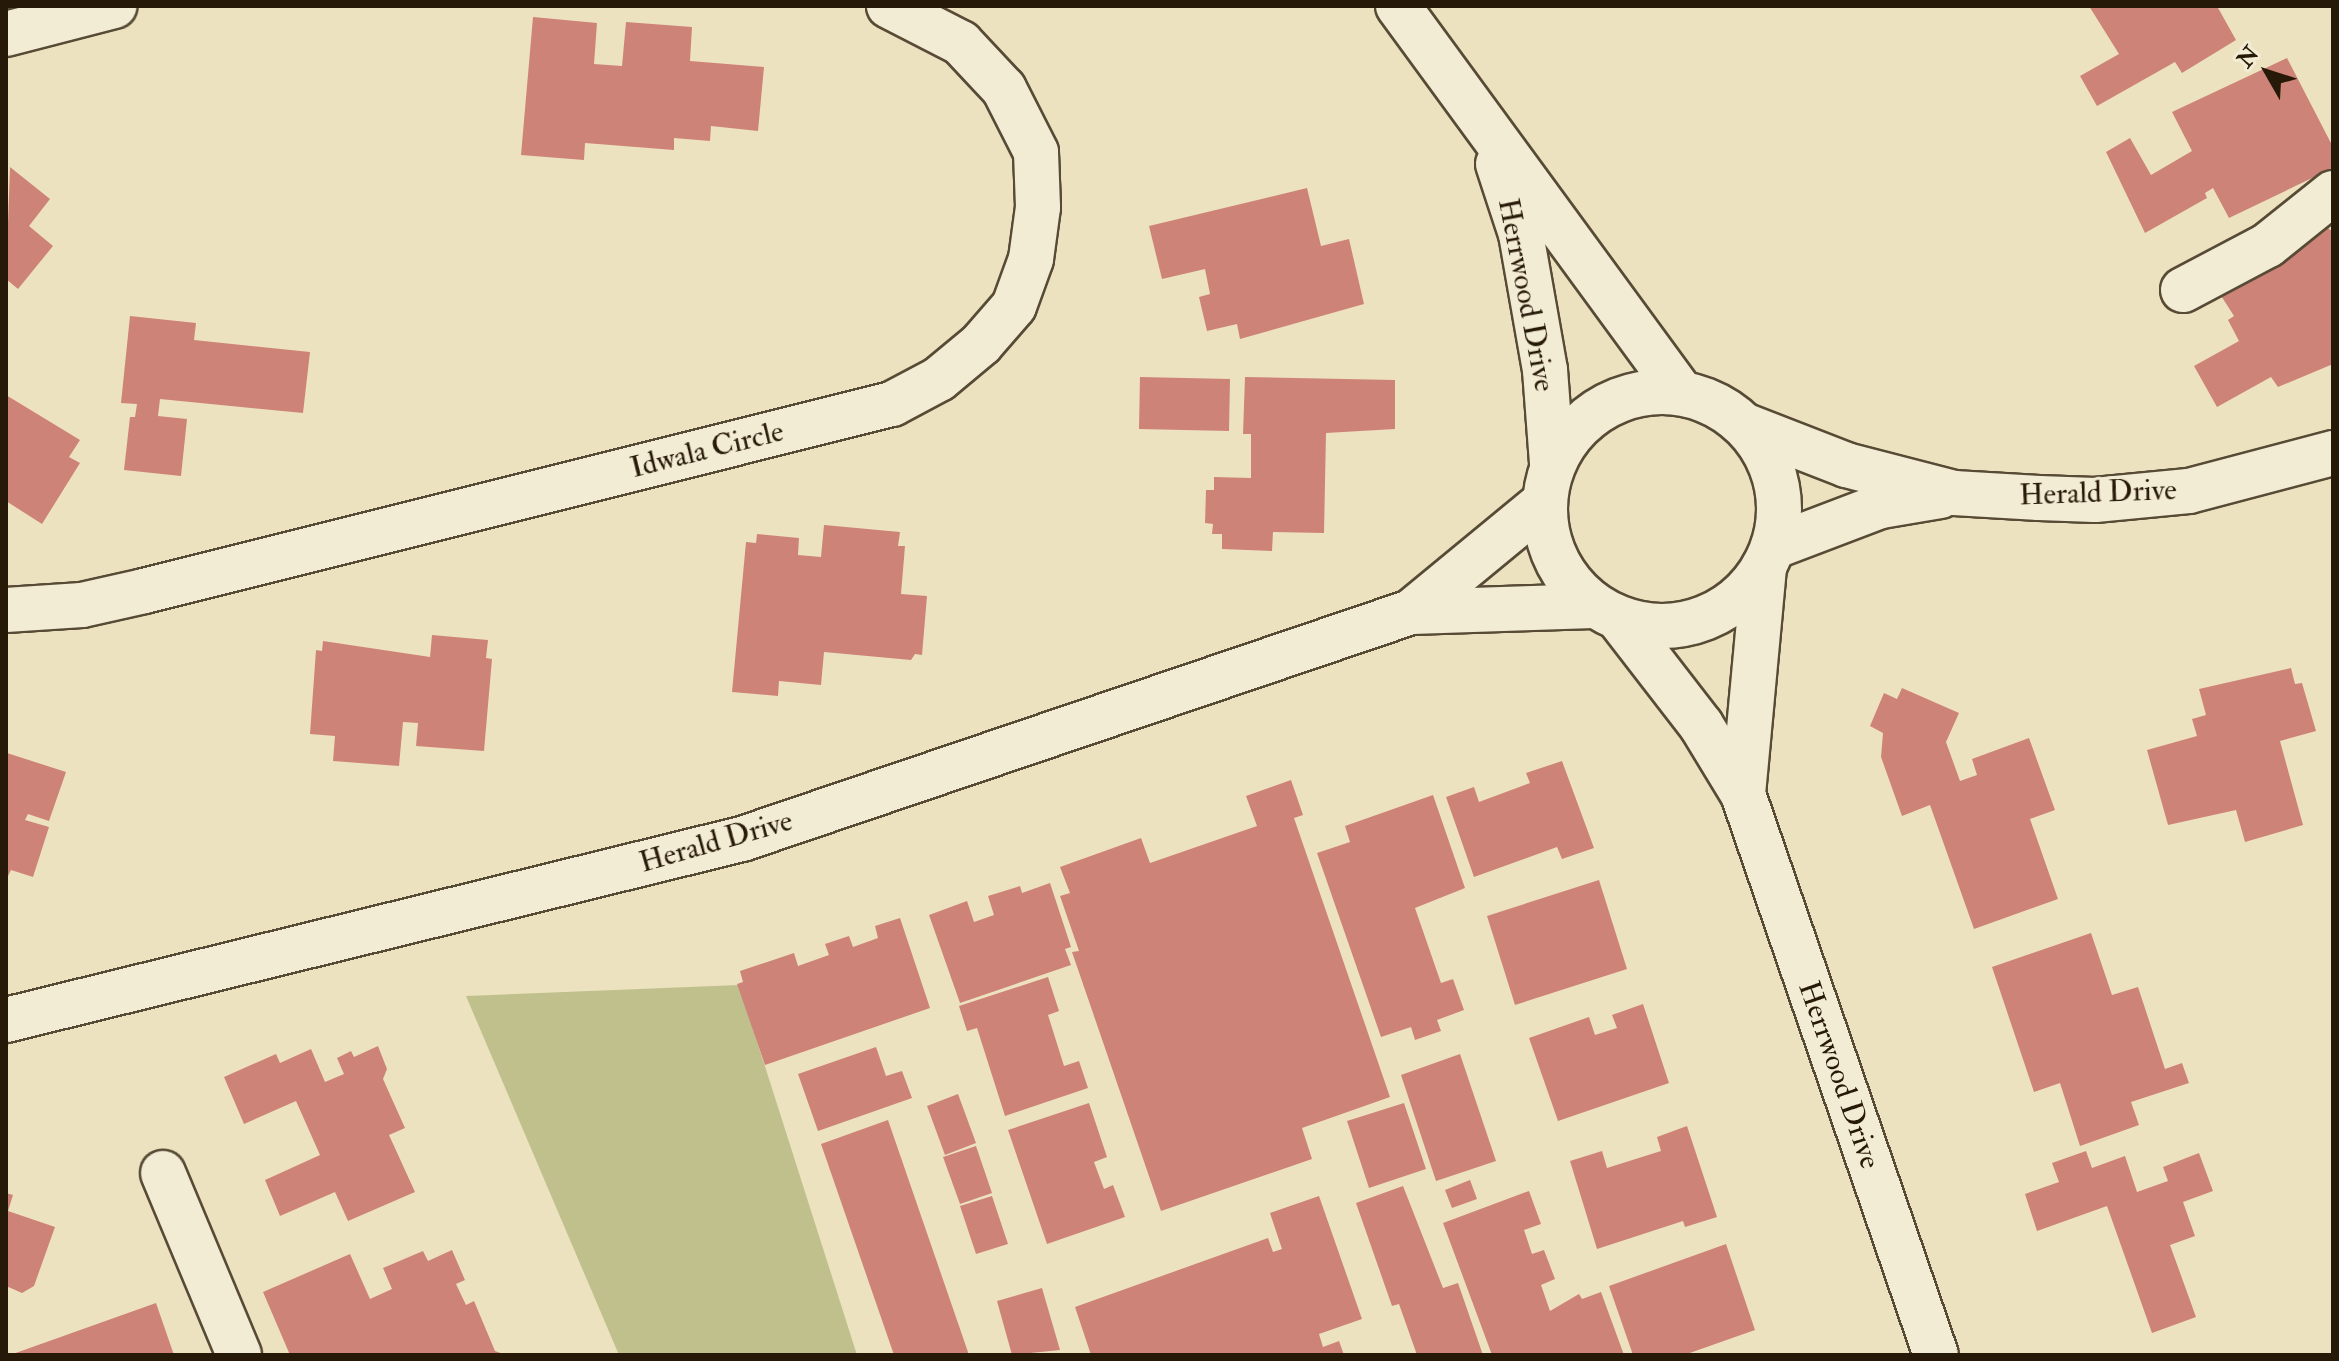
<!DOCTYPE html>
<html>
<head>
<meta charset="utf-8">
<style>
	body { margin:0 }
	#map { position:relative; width:2339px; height:1361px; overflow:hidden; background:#ede2bf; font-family:"IM FELL Double Pica",serif }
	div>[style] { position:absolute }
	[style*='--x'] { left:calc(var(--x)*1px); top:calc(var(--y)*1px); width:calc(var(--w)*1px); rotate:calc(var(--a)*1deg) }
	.green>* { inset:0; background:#c0c08c }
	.building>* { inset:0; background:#ce8379 }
	.roads { filter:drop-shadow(2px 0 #584b36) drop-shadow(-2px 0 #584b36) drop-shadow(0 2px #584b36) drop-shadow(0 -2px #584b36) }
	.minor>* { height:44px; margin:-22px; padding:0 22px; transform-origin:22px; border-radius:22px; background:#f3ecd5 }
	.minor>.ring { margin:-22px; padding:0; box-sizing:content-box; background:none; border:44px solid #f3ecd5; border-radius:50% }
	span { translate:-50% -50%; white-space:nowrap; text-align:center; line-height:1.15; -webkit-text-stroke:6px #f3ecd5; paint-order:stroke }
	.street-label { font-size:30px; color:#271908 }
	.frame { position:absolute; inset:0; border:8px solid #271908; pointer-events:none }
	.north { position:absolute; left:2227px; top:32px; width:80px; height:80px; -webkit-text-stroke:6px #f3ecd5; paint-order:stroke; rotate:309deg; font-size:22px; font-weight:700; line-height:32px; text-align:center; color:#271908 }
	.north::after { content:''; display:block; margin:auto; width:28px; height:36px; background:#271908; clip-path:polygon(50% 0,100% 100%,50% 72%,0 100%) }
</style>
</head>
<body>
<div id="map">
	<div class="green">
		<div style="clip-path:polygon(739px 985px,857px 1355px,619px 1355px,466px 996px)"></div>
	</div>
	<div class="building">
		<div style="clip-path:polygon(2089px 6px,2217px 6px,2236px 40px,2182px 73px,2175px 62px,2097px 106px,2080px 76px,2119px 54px)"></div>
		<div style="clip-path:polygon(533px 17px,597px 23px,594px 64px,622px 66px,626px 22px,692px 27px,690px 61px,764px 67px,758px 131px,711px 126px,710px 141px,674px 138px,674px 150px,585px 143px,584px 160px,521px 155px)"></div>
		<div style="clip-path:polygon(2287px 58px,2333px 147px,2333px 168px,2229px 218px,2213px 188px,2205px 193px,2207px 198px,2145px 233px,2106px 152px,2130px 138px,2151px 175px,2192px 151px,2172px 112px)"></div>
		<div style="clip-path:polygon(10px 167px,50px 199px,29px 226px,53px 246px,18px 289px,6px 279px)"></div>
		<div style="clip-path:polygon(1307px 188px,1321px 246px,1349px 239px,1364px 304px,1240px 339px,1237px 324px,1207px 331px,1199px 297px,1210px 294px,1205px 269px,1162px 279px,1149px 226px)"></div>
		<div style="clip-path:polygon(2328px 228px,2333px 232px,2333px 364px,2278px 387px,2271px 377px,2217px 407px,2194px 366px,2239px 341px,2228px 320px,2234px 316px,2218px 291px)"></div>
		<div style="clip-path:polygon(130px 316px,196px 323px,194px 340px,310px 352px,303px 413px,160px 399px,158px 416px,187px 419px,181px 476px,124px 470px,130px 417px,135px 417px,137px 404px,121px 403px)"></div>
		<div style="clip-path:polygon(1140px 377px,1230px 379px,1229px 431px,1139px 429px)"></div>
		<div style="clip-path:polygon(1245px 377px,1395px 380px,1395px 429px,1326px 433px,1324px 533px,1273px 532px,1272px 551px,1222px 549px,1222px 534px,1212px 534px,1213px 524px,1205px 523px,1206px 490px,1214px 490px,1214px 477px,1251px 478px,1251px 434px,1243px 434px)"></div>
		<div style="clip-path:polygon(6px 395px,80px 440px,69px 457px,80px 463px,42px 524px,6px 501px)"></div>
		<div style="clip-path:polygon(824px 525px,900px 532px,898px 546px,905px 546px,901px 594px,927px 596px,922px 655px,915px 654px,911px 660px,824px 652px,821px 685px,779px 681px,778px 696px,732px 692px,746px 542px,756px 543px,757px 534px,799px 538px,798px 555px,821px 557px)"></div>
		<div style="clip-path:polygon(432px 635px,488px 640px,486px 658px,492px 659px,484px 751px,416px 746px,418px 723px,403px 722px,399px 766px,333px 761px,335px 736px,310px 734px,316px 650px,322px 651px,323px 641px,430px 657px)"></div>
		<div style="clip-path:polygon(2291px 668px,2295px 684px,2302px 683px,2316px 731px,2280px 741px,2303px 825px,2245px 842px,2236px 810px,2168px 825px,2147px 750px,2197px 736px,2192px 719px,2206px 715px,2199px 689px)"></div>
		<div style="clip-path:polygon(1902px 688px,1959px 713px,1946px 742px,1960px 781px,1977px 775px,1972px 759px,2029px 738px,2055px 810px,2030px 819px,2058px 899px,1974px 929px,1930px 805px,1902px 816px,1881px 757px,1883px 733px,1870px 726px,1884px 693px,1897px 699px)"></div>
		<div style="clip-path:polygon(7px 753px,66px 772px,49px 821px,28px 814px,25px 820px,49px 827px,33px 877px,11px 870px,6px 880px)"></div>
		<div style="clip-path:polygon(1562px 761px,1594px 848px,1562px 859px,1557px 847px,1474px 877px,1446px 797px,1474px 787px,1479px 802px,1530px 783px,1526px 773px)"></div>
		<div style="clip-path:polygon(1291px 780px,1303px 815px,1294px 818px,1390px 1097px,1302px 1128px,1312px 1159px,1161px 1211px,1072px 952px,1079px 951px,1060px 896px,1070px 893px,1060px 867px,1141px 838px,1150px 863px,1257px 826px,1246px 796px)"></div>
		<div style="clip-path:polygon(1433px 795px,1465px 888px,1415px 908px,1441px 983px,1453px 979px,1464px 1010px,1437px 1020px,1441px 1031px,1415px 1040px,1411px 1027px,1381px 1037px,1317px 853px,1350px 842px,1345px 826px)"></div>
		<div style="clip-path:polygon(1599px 880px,1627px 969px,1515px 1005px,1487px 916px)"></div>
		<div style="clip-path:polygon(1050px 883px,1071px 947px,1065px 949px,1071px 965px,960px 1003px,929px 915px,967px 901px,974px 922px,994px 915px,988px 896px,1020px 886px,1022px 893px)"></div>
		<div style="clip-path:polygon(900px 918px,930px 1008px,765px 1065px,737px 984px,743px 982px,740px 971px,794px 953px,798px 966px,829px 955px,825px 944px,849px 936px,853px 947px,878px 938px,875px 926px)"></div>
		<div style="clip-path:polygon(2091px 933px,2112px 995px,2138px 987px,2165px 1069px,2182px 1063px,2189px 1083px,2131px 1102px,2139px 1125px,2080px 1146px,2060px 1083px,2034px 1092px,1992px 967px)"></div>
		<div style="clip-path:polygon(1048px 977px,1059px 1011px,1048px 1015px,1064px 1066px,1079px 1061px,1088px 1088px,1005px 1116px,977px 1028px,967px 1031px,959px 1006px)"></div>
		<div style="clip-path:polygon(1643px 1004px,1669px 1083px,1558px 1121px,1529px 1038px,1589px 1017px,1595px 1035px,1617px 1028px,1612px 1015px)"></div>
		<div style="clip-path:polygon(378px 1046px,387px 1069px,383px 1079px,405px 1128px,389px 1135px,415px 1192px,348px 1221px,335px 1192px,280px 1216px,265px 1180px,320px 1155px,296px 1101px,244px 1124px,224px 1077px,276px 1054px,280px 1063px,311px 1049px,325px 1082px,344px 1074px,337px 1058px,351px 1051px,354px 1057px)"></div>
		<div style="clip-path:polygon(876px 1047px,886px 1076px,902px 1071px,912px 1098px,818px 1131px,798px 1074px)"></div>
		<div style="clip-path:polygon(1460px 1054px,1496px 1161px,1436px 1181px,1401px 1075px)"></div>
		<div style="clip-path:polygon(958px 1094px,976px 1143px,945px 1155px,927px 1106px)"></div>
		<div style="clip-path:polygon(1089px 1103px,1107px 1157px,1094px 1162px,1104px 1189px,1113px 1185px,1125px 1217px,1047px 1244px,1008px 1130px)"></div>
		<div style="clip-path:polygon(1404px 1103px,1426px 1169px,1369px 1188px,1347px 1121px)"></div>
		<div style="clip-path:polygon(888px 1120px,969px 1355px,894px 1355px,821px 1144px)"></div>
		<div style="clip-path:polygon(1687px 1126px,1717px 1217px,1685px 1227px,1683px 1221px,1597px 1249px,1570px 1161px,1602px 1151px,1607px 1168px,1661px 1151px,1657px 1137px)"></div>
		<div style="clip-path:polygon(976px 1146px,992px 1193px,960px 1204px,943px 1157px)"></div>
		<div style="clip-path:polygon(2086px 1151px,2092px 1168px,2125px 1156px,2137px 1192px,2168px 1181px,2163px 1167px,2199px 1153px,2213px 1191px,2183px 1202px,2195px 1236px,2170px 1245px,2196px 1317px,2152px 1333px,2107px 1206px,2037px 1231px,2025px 1194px,2059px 1182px,2052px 1163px)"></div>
		<div style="clip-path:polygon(1470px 1180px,1477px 1199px,1452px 1208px,1445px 1190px)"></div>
		<div style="clip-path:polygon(1403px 1186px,1443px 1288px,1458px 1283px,1483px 1355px,1417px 1355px,1399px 1304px,1392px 1306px,1356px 1203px)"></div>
		<div style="clip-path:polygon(1529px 1191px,1541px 1224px,1524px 1230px,1532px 1254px,1544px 1250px,1555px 1279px,1541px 1285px,1550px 1311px,1579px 1294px,1582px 1299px,1601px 1292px,1624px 1355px,1492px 1355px,1443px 1223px)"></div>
		<div style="clip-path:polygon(6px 1193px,13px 1195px,8px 1211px,55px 1227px,34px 1286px,22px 1293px,6px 1286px)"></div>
		<div style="clip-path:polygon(992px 1196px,1008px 1244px,976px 1254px,960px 1206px)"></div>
		<div style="clip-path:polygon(1319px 1196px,1362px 1319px,1319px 1334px,1323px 1347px,1339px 1341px,1344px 1355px,1091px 1355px,1075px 1307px,1268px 1238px,1273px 1252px,1282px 1249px,1270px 1213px)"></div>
		<div style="clip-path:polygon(1726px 1244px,1755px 1330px,1684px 1355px,1633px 1355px,1609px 1286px)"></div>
		<div style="clip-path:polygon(452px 1250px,465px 1280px,456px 1284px,466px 1305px,474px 1301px,495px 1351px,506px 1355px,290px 1355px,263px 1292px,350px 1254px,370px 1299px,392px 1289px,383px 1268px,423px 1251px,428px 1261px)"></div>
		<div style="clip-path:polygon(1042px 1288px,1060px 1350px,1012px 1355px,997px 1301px)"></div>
		<div style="clip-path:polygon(156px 1303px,174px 1355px,10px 1355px)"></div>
	</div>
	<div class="roads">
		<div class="minor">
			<div style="--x:1398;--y:6;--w:478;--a:53.8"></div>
			<div style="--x:6;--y:34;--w:112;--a:-14.5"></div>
			<div style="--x:1498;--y:164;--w:74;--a:71.8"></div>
			<div style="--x:1521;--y:234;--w:138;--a:80"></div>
			<div style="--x:1545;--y:370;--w:94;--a:85.7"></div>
			<div style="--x:2183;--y:290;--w:96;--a:-27.9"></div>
			<div style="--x:2268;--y:245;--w:83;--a:-38.7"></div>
			<div class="ring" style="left:1545px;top:392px;width:190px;height:190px"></div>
			<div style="--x:1746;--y:426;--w:107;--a:21.3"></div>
			<div style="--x:1846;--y:465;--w:112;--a:14.5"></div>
			<div style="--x:1954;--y:493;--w:85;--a:3.4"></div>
			<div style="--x:2039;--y:498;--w:56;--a:2"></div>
			<div style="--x:2095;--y:500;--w:94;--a:-5.5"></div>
			<div style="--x:2189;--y:491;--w:149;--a:-14.8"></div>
			<div style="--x:1773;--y:547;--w:116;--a:-20.8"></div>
			<div style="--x:1881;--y:506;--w:60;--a:-9.6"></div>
			<div style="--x:6;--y:610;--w:76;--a:-3.8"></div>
			<div style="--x:82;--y:605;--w:64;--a:-12.7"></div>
			<div style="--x:144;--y:591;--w:771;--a:-14.04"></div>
			<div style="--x:892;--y:404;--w:53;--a:-28"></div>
			<div style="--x:939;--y:379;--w:55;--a:-39.8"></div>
			<div style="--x:981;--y:344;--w:50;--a:-49"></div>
			<div style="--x:1014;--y:306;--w:50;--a:-70.1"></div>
			<div style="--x:1031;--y:259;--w:52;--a:-82.3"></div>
			<div style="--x:1038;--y:207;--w:55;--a:-92.1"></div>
			<div style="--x:1036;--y:152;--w:71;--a:-116.9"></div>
			<div style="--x:1004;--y:89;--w:63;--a:-133.1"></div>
			<div style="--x:961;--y:43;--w:81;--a:-152.8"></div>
			<div style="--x:1411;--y:612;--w:171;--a:-39.5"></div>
			<div style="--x:1619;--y:619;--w:134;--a:52.3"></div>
			<div style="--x:1701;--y:725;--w:81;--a:58.7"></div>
			<div style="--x:1743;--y:794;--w:593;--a:71.02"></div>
			<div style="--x:1743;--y:794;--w:229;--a:-84.7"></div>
			<div style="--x:6;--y:1020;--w:758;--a:-13.82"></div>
			<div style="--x:742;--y:839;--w:706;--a:-18.74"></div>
			<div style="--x:1411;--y:612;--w:183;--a:-1.9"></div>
			<div style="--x:163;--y:1173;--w:197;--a:67.3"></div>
		</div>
	</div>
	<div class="street-label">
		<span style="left:1526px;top:295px;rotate:79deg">Herrwood Drive</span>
		<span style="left:707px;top:450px;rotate:-14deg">Idwala Circle</span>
		<span style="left:2098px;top:493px;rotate:-2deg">Herald Drive</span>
		<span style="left:716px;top:842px;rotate:-16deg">Herald Drive</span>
		<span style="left:1839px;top:1075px;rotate:71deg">Herrwood Drive</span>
	</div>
	<div class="frame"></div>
	<div class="north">N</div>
</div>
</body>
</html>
